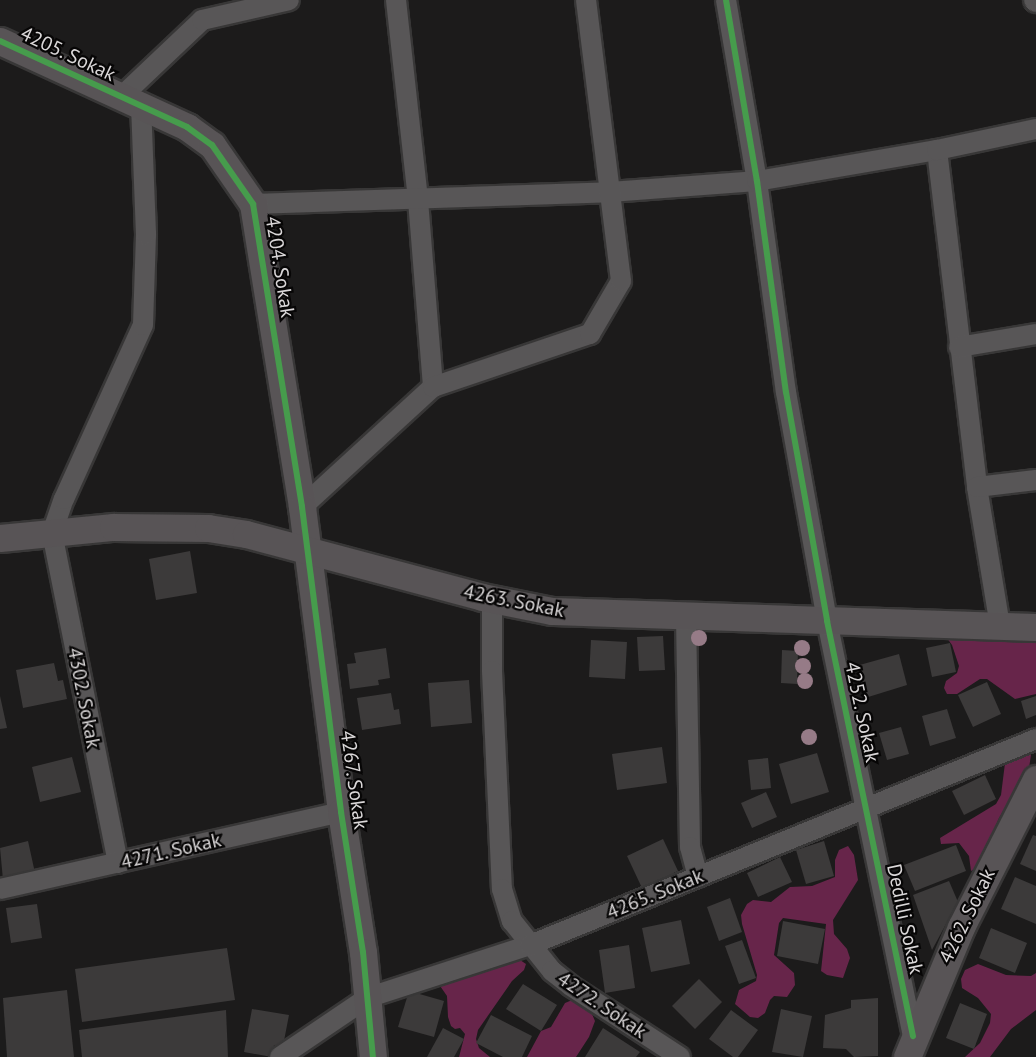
<!DOCTYPE html>
<html>
<head>
<meta charset="utf-8">
<style>
	body { margin:0 }
	#map { position:relative; width:1036px; height:1057px; overflow:hidden; background:#1c1b1b; font-family:"PT Sans",sans-serif }
	div>[style] { position:absolute }
	[style*='--x'] { left:calc(var(--x)*1px); top:calc(var(--y)*1px); width:calc(var(--w)*1px); rotate:calc(var(--a)*1deg) }
	.forest>* { inset:0; background:#67254a }
	.building>* { inset:0; background:#3c3a3a }
	.roads { filter:drop-shadow(2px 0 #383737) drop-shadow(-2px 0 #383737) drop-shadow(0 2px #383737) drop-shadow(0 -2px #383737) }
	.street>* { height:20px; margin:-10px; padding:0 10px; transform-origin:10px; border-radius:10px; background:#585657 }
	.secondary>* { height:27px; margin:-13.5px; padding:0 13.5px; transform-origin:13.5px; border-radius:13.5px; background:#585456 }
	.cycleway>* { height:6px; margin:-3px; padding:0 3px; transform-origin:3px; border-radius:3px; background:#469c4c }
	.trees>* { width:16px; height:16px; margin:-8px; border-radius:50%; background:#967b87 }
	span { translate:-50% -50%; white-space:nowrap; text-align:center; line-height:1.15; -webkit-text-stroke:4.5px #070606; paint-order:stroke }
	.street-label { font-size:20px; color:#dad7d8 }
</style>
</head>
<body>
<div id="map">
	<div class="forest">
		<div style="clip-path:polygon(950px 633px,1036px 634px,1036px 694px,1015px 699px,987px 679px,980px 679px,957px 694px,947px 694px,944px 688px,946px 681px,957px 673px,959px 666px,952px 645px,947px 638px)"></div>
		<div style="clip-path:polygon(1026px 753px,1031px 755px,1029px 768px,999px 818px,979px 866px,971px 871px,969px 856px,959px 843px,941px 844px,940px 838px,996px 804px,1001px 795px,1005px 763px)"></div>
		<div style="clip-path:polygon(848px 846px,854px 855px,858px 880px,833px 920px,834px 934px,847px 949px,850px 958px,843px 978px,827px 975px,821px 971px,826px 924px,783px 918px,779px 923px,774px 955px,794px 973px,795px 985px,787px 997px,774px 996px,770px 1000px,765px 1013px,758px 1018px,750px 1017px,735px 1004px,739px 990px,756px 981px,757px 975px,742px 924px,741px 915px,747px 904px,753px 900px,771px 902px,790px 887px,812px 886px,835px 877px,835px 860px,839px 850px)"></div>
		<div style="clip-path:polygon(520px 960px,526px 964px,524px 970px,512px 981px,478px 1030px,476px 1039px,479px 1048px,490px 1057px,459px 1057px,465px 1034px,460px 1028px,455px 1029px,451px 1026px,448px 1017px,447px 996px,438px 983px,465px 977px,472px 971px)"></div>
		<div style="clip-path:polygon(978px 964px,1006px 975px,1031px 976px,1036px 973px,1036px 1010px,1011px 1029px,990px 1057px,965px 1057px,980px 1043px,990px 1023px,991px 1014px,978px 998px,962px 988px,961px 979px,965px 970px)"></div>
		<div style="clip-path:polygon(577px 998px,583px 1007px,589px 1007px,595px 1021px,589px 1037px,576px 1057px,527px 1057px,541px 1031px,551px 1027px,565px 1003px)"></div>
	</div>
	<div class="building">
		<div style="clip-path:polygon(190px 551px,197px 593px,156px 600px,149px 559px)"></div>
		<div style="clip-path:polygon(663px 636px,665px 670px,639px 671px,637px 637px)"></div>
		<div style="clip-path:polygon(591px 640px,627px 642px,625px 679px,589px 677px)"></div>
		<div style="clip-path:polygon(950px 643px,956px 672px,932px 677px,926px 648px)"></div>
		<div style="clip-path:polygon(386px 648px,390px 678px,378px 680px,379px 685px,350px 689px,347px 664px,356px 663px,354px 653px)"></div>
		<div style="clip-path:polygon(782px 650px,798px 651px,797px 684px,781px 683px)"></div>
		<div style="clip-path:polygon(899px 654px,907px 685px,865px 698px,856px 666px)"></div>
		<div style="clip-path:polygon(54px 663px,58px 681px,63px 680px,67px 699px,23px 708px,16px 670px)"></div>
		<div style="clip-path:polygon(469px 680px,472px 723px,431px 727px,428px 683px)"></div>
		<div style="clip-path:polygon(987px 682px,1001px 714px,973px 727px,958px 695px)"></div>
		<div style="clip-path:polygon(391px 693px,394px 710px,399px 709px,401px 724px,362px 730px,357px 698px)"></div>
		<div style="clip-path:polygon(0 696px,7px 728px,0 729px)"></div>
		<div style="clip-path:polygon(1036px 696px,1036px 715px,1026px 719px,1021px 701px)"></div>
		<div style="clip-path:polygon(947px 709px,956px 738px,930px 746px,922px 716px)"></div>
		<div style="clip-path:polygon(901px 727px,909px 754px,887px 760px,879px 733px)"></div>
		<div style="clip-path:polygon(662px 747px,667px 783px,617px 790px,612px 754px)"></div>
		<div style="clip-path:polygon(817px 753px,829px 792px,791px 804px,779px 764px)"></div>
		<div style="clip-path:polygon(72px 757px,81px 792px,40px 802px,32px 767px)"></div>
		<div style="clip-path:polygon(768px 758px,771px 788px,751px 790px,748px 760px)"></div>
		<div style="clip-path:polygon(985px 775px,996px 799px,964px 815px,952px 791px)"></div>
		<div style="clip-path:polygon(766px 792px,777px 817px,752px 828px,741px 803px)"></div>
		<div style="clip-path:polygon(1033px 835px,1036px 836px,1036px 871px,1020px 864px)"></div>
		<div style="clip-path:polygon(663px 839px,678px 871px,642px 888px,627px 856px)"></div>
		<div style="clip-path:polygon(28px 841px,35px 873px,3px 880px,0 848px)"></div>
		<div style="clip-path:polygon(824px 841px,834px 876px,806px 884px,796px 850px)"></div>
		<div style="clip-path:polygon(956px 845px,966px 871px,915px 891px,904px 865px)"></div>
		<div style="clip-path:polygon(780px 857px,792px 882px,758px 897px,747px 873px)"></div>
		<div style="clip-path:polygon(1015px 877px,1036px 886px,1036px 924px,1001px 909px)"></div>
		<div style="clip-path:polygon(949px 881px,958px 902px,932px 950px,913px 895px)"></div>
		<div style="clip-path:polygon(730px 898px,742px 932px,719px 941px,707px 907px)"></div>
		<div style="clip-path:polygon(37px 904px,42px 938px,11px 943px,6px 908px)"></div>
		<div style="clip-path:polygon(681px 920px,690px 964px,651px 972px,642px 928px)"></div>
		<div style="clip-path:polygon(783px 921px,825px 929px,818px 964px,777px 956px)"></div>
		<div style="clip-path:polygon(991px 928px,1027px 943px,1015px 973px,979px 958px)"></div>
		<div style="clip-path:polygon(742px 940px,756px 978px,739px 984px,725px 946px)"></div>
		<div style="clip-path:polygon(629px 945px,635px 988px,605px 993px,599px 950px)"></div>
		<div style="clip-path:polygon(227px 948px,235px 1000px,82px 1022px,75px 969px)"></div>
		<div style="clip-path:polygon(699px 979px,722px 1002px,695px 1029px,672px 1006px)"></div>
		<div style="clip-path:polygon(523px 984px,557px 1005px,541px 1031px,506px 1009px)"></div>
		<div style="clip-path:polygon(67px 990px,74px 1057px,7px 1057px,3px 998px)"></div>
		<div style="clip-path:polygon(409px 991px,444px 1001px,434px 1037px,398px 1027px)"></div>
		<div style="clip-path:polygon(878px 998px,878px 1056px,854px 1057px,846px 1049px,823px 1048px,825px 1015px,851px 1008px,851px 1000px)"></div>
		<div style="clip-path:polygon(960px 1003px,987px 1014px,974px 1049px,946px 1038px)"></div>
		<div style="clip-path:polygon(252px 1009px,289px 1015px,283px 1046px,274px 1045px,272px 1057px,244px 1052px)"></div>
		<div style="clip-path:polygon(781px 1009px,812px 1016px,803px 1057px,772px 1052px)"></div>
		<div style="clip-path:polygon(226px 1010px,228px 1057px,82px 1057px,79px 1030px)"></div>
		<div style="clip-path:polygon(731px 1010px,758px 1030px,738px 1057px,733px 1057px,709px 1039px)"></div>
		<div style="clip-path:polygon(491px 1015px,532px 1036px,522px 1057px,503px 1057px,476px 1043px)"></div>
		<div style="clip-path:polygon(443px 1028px,464px 1039px,454px 1057px,427px 1057px)"></div>
		<div style="clip-path:polygon(603px 1028px,640px 1052px,636px 1057px,585px 1057px)"></div>
	</div>
	<div class="roads">
		<div class="street">
			<div style="--x:396;--y:0;--w:201;--a:83.7"></div>
			<div style="--x:418;--y:200;--w:188;--a:85.4"></div>
			<div style="--x:726;--y:0;--w:184;--a:80.3"></div>
			<div style="--x:757;--y:181;--w:213;--a:82.2"></div>
			<div style="--x:786;--y:392;--w:233;--a:79.8"></div>
			<div style="--x:827;--y:621;--w:424;--a:78.3"></div>
			<div style="--x:1034;--y:0;--w:3;--a:45"></div>
			<div style="--x:121;--y:97;--w:112;--a:-43.5"></div>
			<div style="--x:202;--y:20;--w:89;--a:-12.9"></div>
			<div style="--x:937;--y:150;--w:339;--a:83.2"></div>
			<div style="--x:977;--y:487;--w:141;--a:80.6"></div>
			<div style="--x:253;--y:204;--w:357;--a:-1.9"></div>
			<div style="--x:610;--y:192;--w:147;--a:-4.3"></div>
			<div style="--x:757;--y:181;--w:183;--a:-9.8"></div>
			<div style="--x:937;--y:150;--w:101;--a:-12"></div>
			<div style="--x:959;--y:347;--w:78;--a:-9.6"></div>
			<div style="--x:977;--y:487;--w:59;--a:-6.8"></div>
			<div style="--x:302;--y:507;--w:178;--a:-42.5"></div>
			<div style="--x:433;--y:387;--w:166;--a:-18.7"></div>
			<div style="--x:590;--y:334;--w:61;--a:-59.7"></div>
			<div style="--x:621;--y:281;--w:283;--a:-97.1"></div>
			<div style="--x:492;--y:599;--w:72;--a:90"></div>
			<div style="--x:492;--y:671;--w:218;--a:87.4"></div>
			<div style="--x:502;--y:889;--w:34;--a:73"></div>
			<div style="--x:512;--y:921;--w:64;--a:51.3"></div>
			<div style="--x:552;--y:971;--w:24;--a:38"></div>
			<div style="--x:571;--y:986;--w:130;--a:33.1"></div>
			<div style="--x:686;--y:617;--w:230;--a:89"></div>
			<div style="--x:690;--y:847;--w:31;--a:75"></div>
			<div style="--x:118;--y:863;--w:337;--a:-101.3"></div>
			<div style="--x:52;--y:533;--w:36;--a:-71"></div>
			<div style="--x:64;--y:499;--w:191;--a:-65.6"></div>
			<div style="--x:143;--y:325;--w:91;--a:-88.1"></div>
			<div style="--x:146;--y:234;--w:128;--a:-92.2"></div>
			<div style="--x:0;--y:889;--w:350;--a:-12.7"></div>
			<div style="--x:280;--y:1057;--w:105;--a:-34.1"></div>
			<div style="--x:367;--y:998;--w:171;--a:-18"></div>
			<div style="--x:530;--y:945;--w:546;--a:-22.15"></div>
		</div>
		<div class="secondary">
			<div style="--x:0;--y:41;--w:206;--a:24.7"></div>
			<div style="--x:187;--y:127;--w:31;--a:36"></div>
			<div style="--x:212;--y:145;--w:72;--a:55.2"></div>
			<div style="--x:253;--y:204;--w:307;--a:80.8"></div>
			<div style="--x:302;--y:507;--w:307;--a:82.7"></div>
			<div style="--x:341;--y:812;--w:142;--a:81.1"></div>
			<div style="--x:363;--y:952;--w:105;--a:84.6"></div>
			<div style="--x:0;--y:538;--w:114;--a:-5.6"></div>
			<div style="--x:113;--y:527;--w:95;--a:0.6"></div>
			<div style="--x:208;--y:528;--w:38;--a:9"></div>
			<div style="--x:246;--y:534;--w:244;--a:14.9"></div>
			<div style="--x:482;--y:597;--w:71;--a:11.3"></div>
			<div style="--x:552;--y:611;--w:484;--a:1.9"></div>
			<div style="--x:907;--y:1057;--w:141;--a:-67.4"></div>
			<div style="--x:961;--y:927;--w:166;--a:-63.1"></div>
		</div>
	</div>
	<div class="cycleway">
		<div style="--x:726;--y:0;--w:184;--a:80.3"></div>
		<div style="--x:757;--y:181;--w:213;--a:82.2"></div>
		<div style="--x:786;--y:392;--w:233;--a:79.8"></div>
		<div style="--x:827;--y:621;--w:424;--a:78.3"></div>
		<div style="--x:0;--y:41;--w:206;--a:24.7"></div>
		<div style="--x:187;--y:127;--w:31;--a:36"></div>
		<div style="--x:212;--y:145;--w:72;--a:55.2"></div>
		<div style="--x:253;--y:204;--w:307;--a:80.8"></div>
		<div style="--x:302;--y:507;--w:307;--a:82.7"></div>
		<div style="--x:341;--y:812;--w:142;--a:81.1"></div>
		<div style="--x:363;--y:952;--w:105;--a:84.6"></div>
	</div>
	<div class="trees">
		<div style="left:699px;top:638px"></div>
		<div style="left:802px;top:648px"></div>
		<div style="left:803px;top:666px"></div>
		<div style="left:805px;top:681px"></div>
		<div style="left:809px;top:737px"></div>
	</div>
	<div class="street-label">
		<span style="left:68px;top:54px;rotate:25deg">4205. Sokak</span>
		<span style="left:280px;top:267px;rotate:81deg">4204. Sokak</span>
		<span style="left:514px;top:601px;rotate:11deg">4263. Sokak</span>
		<span style="left:84px;top:698px;rotate:79deg">4302. Sokak</span>
		<span style="left:862px;top:712px;rotate:78deg">4252. Sokak</span>
		<span style="left:354px;top:780px;rotate:82deg">4267. Sokak</span>
		<span style="left:171px;top:851px;rotate:-13deg">4271. Sokak</span>
		<span style="left:655px;top:894px;rotate:-22deg">4265. Sokak</span>
		<span style="left:967px;top:916px;rotate:-64deg">4262. Sokak</span>
		<span style="left:905px;top:919px;rotate:78deg">Dedilli Sokak</span>
		<span style="left:602px;top:1005px;rotate:34deg">4272. Sokak</span>
	</div>
</div>
</body>
</html>
